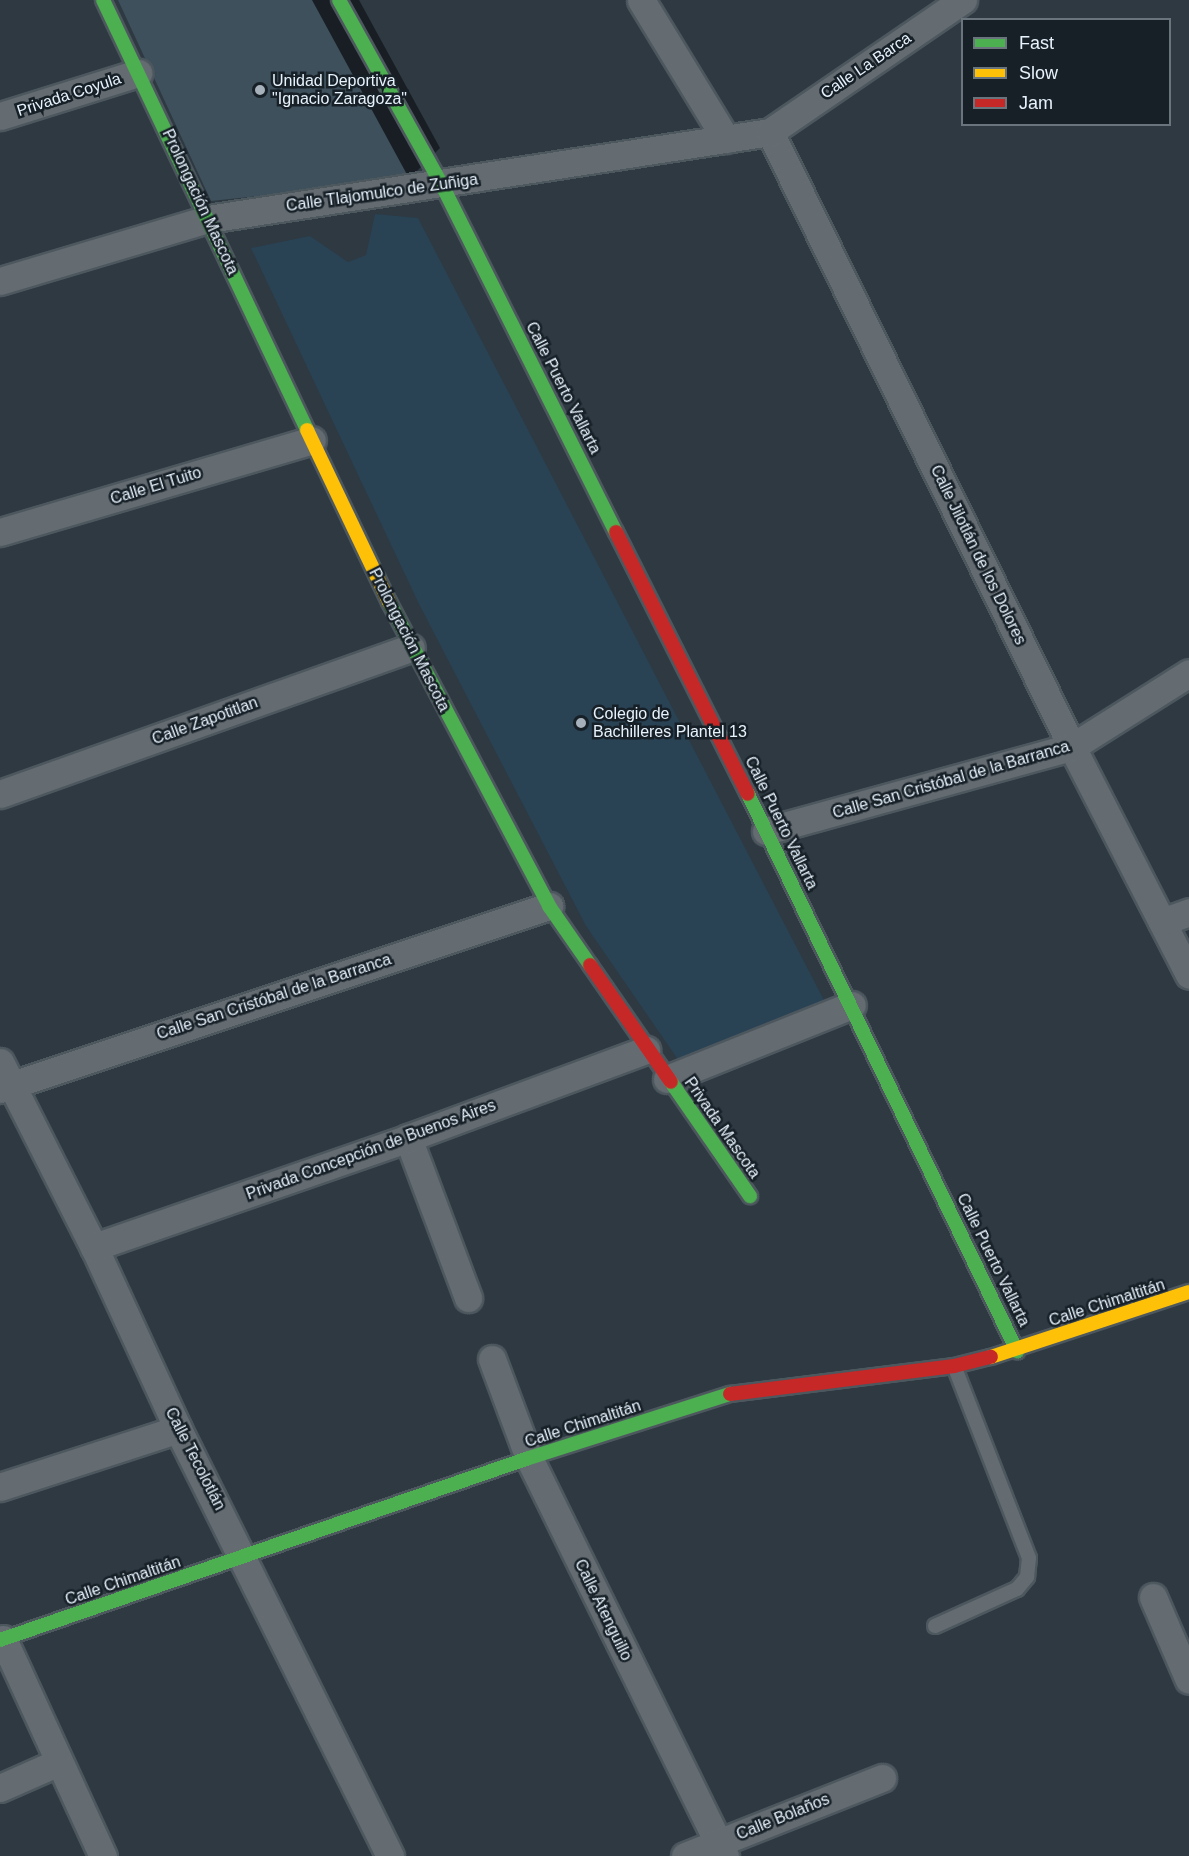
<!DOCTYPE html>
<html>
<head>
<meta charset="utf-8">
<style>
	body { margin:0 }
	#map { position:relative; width:1189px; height:1856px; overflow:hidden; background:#2e3942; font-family:Helvetica,sans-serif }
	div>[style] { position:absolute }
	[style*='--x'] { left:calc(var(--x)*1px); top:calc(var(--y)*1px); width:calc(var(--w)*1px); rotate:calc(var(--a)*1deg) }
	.built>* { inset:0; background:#294254 }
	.shadow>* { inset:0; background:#0007 }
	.building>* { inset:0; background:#3d505c }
	.roads { filter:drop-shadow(2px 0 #4d575e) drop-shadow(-2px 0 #4d575e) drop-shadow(0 2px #4d575e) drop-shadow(0 -2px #4d575e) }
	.lane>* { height:14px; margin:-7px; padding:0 7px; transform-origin:7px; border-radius:7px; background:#646c72 }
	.street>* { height:27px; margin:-13.5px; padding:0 13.5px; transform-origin:13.5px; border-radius:13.5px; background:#646c72 }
	.fast>* { height:14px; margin:-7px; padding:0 7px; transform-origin:7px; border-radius:7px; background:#4caf50 }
	.slow>* { height:14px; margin:-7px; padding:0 7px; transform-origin:7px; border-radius:7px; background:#ffc107 }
	.jam>* { height:14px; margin:-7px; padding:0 7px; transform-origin:7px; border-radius:7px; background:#c62828 }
	.dots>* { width:16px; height:16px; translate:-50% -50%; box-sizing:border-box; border:3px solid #172027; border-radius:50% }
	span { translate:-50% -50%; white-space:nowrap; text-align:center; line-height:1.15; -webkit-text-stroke:5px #172027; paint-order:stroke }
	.street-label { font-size:16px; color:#e6f2fc }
	.poi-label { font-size:16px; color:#e6f2fc }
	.left { translate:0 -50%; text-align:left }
	.legend { position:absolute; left:961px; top:18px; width:210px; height:108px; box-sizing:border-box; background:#172027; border:2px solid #6a747c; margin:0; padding:8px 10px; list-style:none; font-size:18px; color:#e6f2fc }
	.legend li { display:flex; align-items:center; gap:12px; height:30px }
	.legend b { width:30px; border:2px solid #6a747c }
</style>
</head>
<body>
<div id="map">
	<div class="built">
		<div style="clip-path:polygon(375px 214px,418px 218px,825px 1002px,681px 1064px,586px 926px,419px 604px,251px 248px,310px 236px,348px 262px,366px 255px)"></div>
	</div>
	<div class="shadow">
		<div style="clip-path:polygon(120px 0,359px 0,440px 148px,409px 179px)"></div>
	</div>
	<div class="building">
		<div style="clip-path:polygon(118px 0,312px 0,410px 180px,211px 201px)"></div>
	</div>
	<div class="roads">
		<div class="lane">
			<div style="--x:935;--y:1626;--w:90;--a:-24.3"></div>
			<div style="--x:1017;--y:1589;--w:16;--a:-50"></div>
			<div style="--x:1027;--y:1577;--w:19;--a:-84"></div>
			<div style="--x:1029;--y:1558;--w:206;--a:-111.3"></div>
		</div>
		<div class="street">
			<div style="--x:641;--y:0;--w:163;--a:58.6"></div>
			<div style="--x:0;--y:116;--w:145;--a:-17.3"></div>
			<div style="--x:770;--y:132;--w:685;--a:63.85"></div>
			<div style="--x:1072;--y:747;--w:256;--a:62.8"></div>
			<div style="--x:0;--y:281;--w:217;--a:-16.6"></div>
			<div style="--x:208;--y:219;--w:569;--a:-8.8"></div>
			<div style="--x:770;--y:132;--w:234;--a:-34.4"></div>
			<div style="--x:0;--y:532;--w:325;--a:-16.4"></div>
			<div style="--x:0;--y:794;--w:436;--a:-19.6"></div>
			<div style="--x:766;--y:831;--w:317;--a:-15.4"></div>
			<div style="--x:1072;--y:747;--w:138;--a:-32.3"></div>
			<div style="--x:1162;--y:922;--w:29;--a:-20"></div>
			<div style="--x:0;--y:1062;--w:208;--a:63.1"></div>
			<div style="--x:94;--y:1247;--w:200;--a:65.2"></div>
			<div style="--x:178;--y:1429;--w:477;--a:63.6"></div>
			<div style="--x:667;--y:1079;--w:199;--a:-21.8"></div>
			<div style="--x:0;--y:1089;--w:579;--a:-18.43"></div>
			<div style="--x:408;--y:1138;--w:171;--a:69.4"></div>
			<div style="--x:94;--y:1247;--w:332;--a:-19.1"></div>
			<div style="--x:408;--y:1138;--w:254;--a:-20.3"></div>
			<div style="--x:492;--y:1359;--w:106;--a:69.5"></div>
			<div style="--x:529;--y:1458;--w:444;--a:63.8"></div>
			<div style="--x:0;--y:1487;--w:187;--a:-18"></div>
			<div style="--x:1153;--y:1597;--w:90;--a:66.6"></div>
			<div style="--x:3;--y:1639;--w:239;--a:65.3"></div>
			<div style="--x:0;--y:1788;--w:64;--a:-23.8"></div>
			<div style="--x:685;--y:1856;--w:212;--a:-21.6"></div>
		</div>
		<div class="fast">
			<div style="--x:103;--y:0;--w:476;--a:64.6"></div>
			<div style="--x:339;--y:0;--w:212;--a:60.9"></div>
			<div style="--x:442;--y:185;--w:388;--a:63.4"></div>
			<div style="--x:389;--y:602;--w:344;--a:62.2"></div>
			<div style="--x:549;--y:906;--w:72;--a:55.2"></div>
			<div style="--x:748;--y:794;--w:619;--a:64.22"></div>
			<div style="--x:671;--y:1082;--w:139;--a:55.3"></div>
			<div style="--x:0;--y:1640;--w:559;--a:-18.99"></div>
			<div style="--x:529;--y:1458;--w:211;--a:-17.7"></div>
		</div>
		<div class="slow">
			<div style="--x:307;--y:430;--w:191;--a:64.5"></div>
			<div style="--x:991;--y:1357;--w:208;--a:-18.2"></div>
		</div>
		<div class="jam">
			<div style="--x:616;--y:532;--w:293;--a:63.3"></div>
			<div style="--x:590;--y:965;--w:142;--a:55.3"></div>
			<div style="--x:730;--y:1394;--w:226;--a:-7.1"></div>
			<div style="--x:954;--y:1366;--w:38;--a:-14"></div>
		</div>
	</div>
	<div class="dots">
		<div style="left:260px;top:90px;background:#a6b1bb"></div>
		<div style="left:581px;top:723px;background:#a6b1bb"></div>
	</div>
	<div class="street-label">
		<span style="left:866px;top:66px;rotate:-34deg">Calle La Barca</span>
		<span style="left:69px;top:95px;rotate:-18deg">Privada Coyula</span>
		<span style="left:382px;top:193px;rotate:-8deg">Calle Tlajomulco de Zuñiga</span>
		<span style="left:200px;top:202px;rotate:65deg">Prolongación Mascota</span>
		<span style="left:563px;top:388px;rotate:63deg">Calle Puerto Vallarta</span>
		<span style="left:156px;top:486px;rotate:-17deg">Calle El Tuito</span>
		<span style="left:978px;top:555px;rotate:64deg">Calle Jilotlán de los Dolores</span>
		<span style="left:409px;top:640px;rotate:63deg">Prolongación Mascota</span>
		<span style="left:205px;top:721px;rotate:-20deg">Calle Zapotitlan</span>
		<span style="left:951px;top:780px;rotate:-16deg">Calle San Cristóbal de la Barranca</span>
		<span style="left:781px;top:823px;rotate:64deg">Calle Puerto Vallarta</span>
		<span style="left:274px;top:997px;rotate:-18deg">Calle San Cristóbal de la Barranca</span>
		<span style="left:722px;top:1128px;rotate:55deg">Privada Mascota</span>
		<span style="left:371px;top:1150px;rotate:-20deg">Privada Concepción de Buenos Aires</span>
		<span style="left:993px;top:1260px;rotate:64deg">Calle Puerto Vallarta</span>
		<span style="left:1107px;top:1303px;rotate:-18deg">Calle Chimaltitán</span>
		<span style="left:583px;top:1424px;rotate:-18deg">Calle Chimaltitán</span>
		<span style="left:195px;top:1459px;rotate:63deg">Calle Tecolotlán</span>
		<span style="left:123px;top:1581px;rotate:-19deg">Calle Chimaltitán</span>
		<span style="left:603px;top:1610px;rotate:64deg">Calle Atenguillo</span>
		<span style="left:783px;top:1817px;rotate:-22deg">Calle Bolaños</span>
	</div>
	<div class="poi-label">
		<span class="left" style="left:272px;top:90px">Unidad Deportiva<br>"Ignacio Zaragoza"</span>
		<span class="left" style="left:593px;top:723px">Colegio de<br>Bachilleres Plantel 13</span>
	</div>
	<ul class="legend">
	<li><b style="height:8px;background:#4caf50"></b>Fast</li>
	<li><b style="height:8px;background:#ffc107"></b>Slow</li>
	<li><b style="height:8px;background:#c62828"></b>Jam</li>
	</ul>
</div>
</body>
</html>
